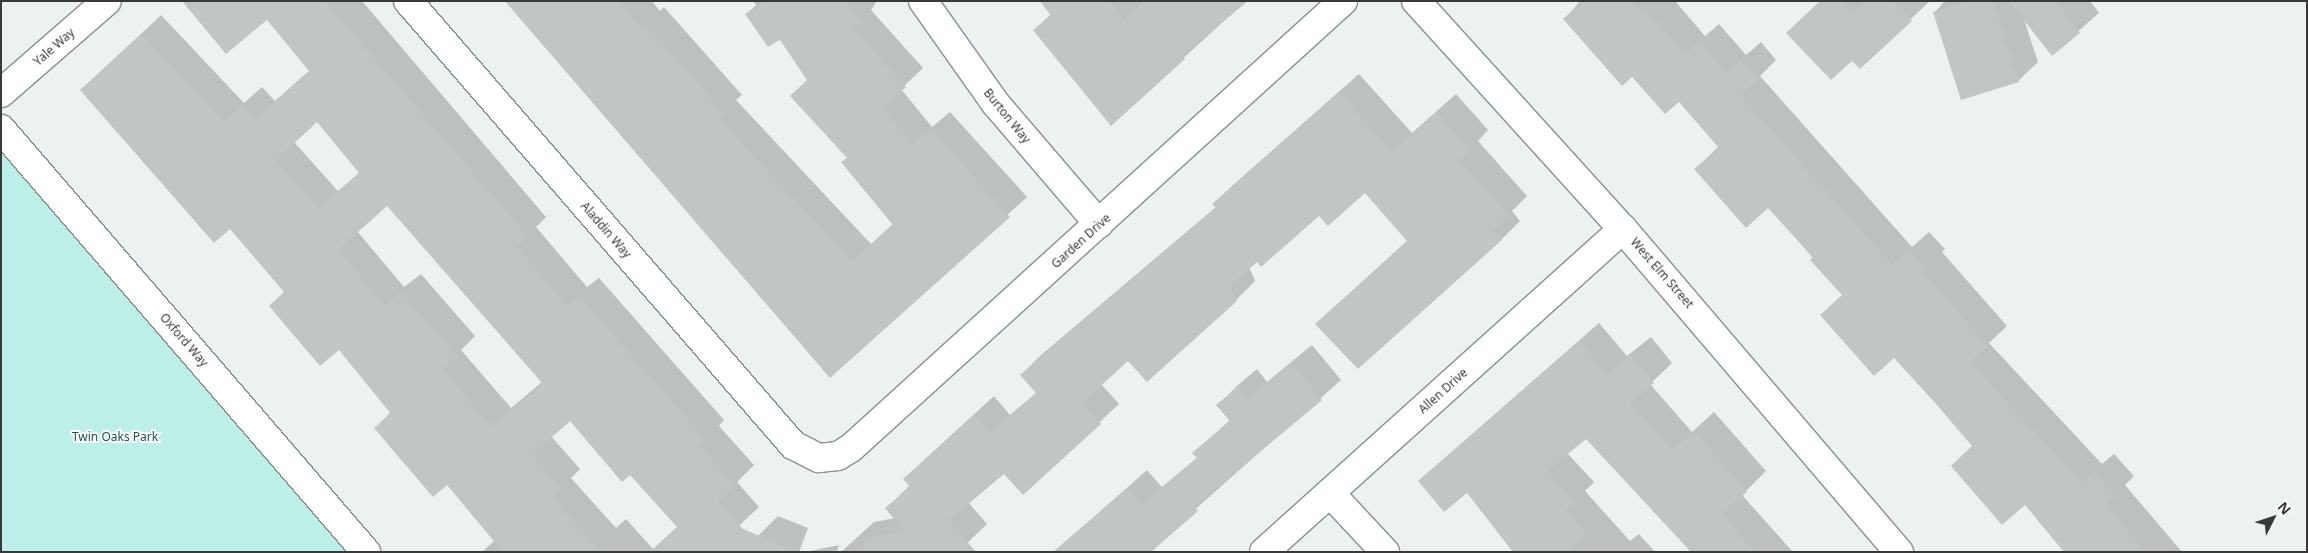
<!DOCTYPE html>
<html>
<head>
<meta charset="utf-8">
<style>
	body { margin:0 }
	#map { position:relative; width:2308px; height:553px; overflow:hidden; background:#ecf2f1; font-family:"Noto Sans",sans-serif }
	div>[style] { position:absolute }
	[style*='--x'] { left:calc(var(--x)*1px); top:calc(var(--y)*1px); width:calc(var(--w)*1px); rotate:calc(var(--a)*1deg) }
	.green>* { inset:0; background:#bdefe9 }
	.shadow>* { inset:0; background:#0003 }
	.building>* { inset:0; background:#c0c6c5 }
	.roads { filter:drop-shadow(1px 0 #8b9090) drop-shadow(-1px 0 #8b9090) drop-shadow(0 1px #8b9090) drop-shadow(0 -1px #8b9090) }
	.minor>* { height:28px; margin:-14px; padding:0 14px; transform-origin:14px; border-radius:14px; background:#fff }
	.tertiary>* { height:28px; margin:-14px; padding:0 14px; transform-origin:14px; border-radius:14px; background:#fff }
	span { translate:-50% -50%; white-space:nowrap; text-align:center; line-height:1.15; -webkit-text-stroke:4px #fff; paint-order:stroke }
	.street-label { font-size:12px; color:#383a3a }
	.park-label { font-size:12px; color:#15534e }
	.frame { position:absolute; inset:0; border:2px solid #383a3a; pointer-events:none }
	.north { position:absolute; left:2248px; top:493px; width:50px; height:50px; -webkit-text-stroke:4px #fff; paint-order:stroke; rotate:49deg; font-size:14px; font-weight:700; line-height:20px; text-align:center; color:#383a3a }
	.north::after { content:''; display:block; margin:auto; width:18px; height:22px; background:#383a3a; clip-path:polygon(50% 0,100% 100%,50% 72%,0 100%) }
</style>
</head>
<body>
<div id="map">
	<div class="green">
		<div style="clip-path:polygon(1px 129px,366px 552px,1px 552px)"></div>
	</div>
	<div class="shadow">
		<div style="clip-path:polygon(evenodd,197px 1px,362px 1px,546px 217px,536px 227px,587px 287px,599px 278px,724px 420px,719px 426px,754px 465px,737px 482px,759px 507px,711px 552px,482px 552px,495px 540px,447px 483px,375px 428px,391px 412px,339px 348px,230px 227px,82px 90px,161px 15px,244px 103px,262px 87px,275px 101px,310px 70px,267px 18px,197px 1px,317px 120px,360px 172px,338px 191px,294px 142px,317px 120px,197px 1px,387px 204px,542px 382px,511px 408px,461px 350px,475px 336px,421px 274px,404px 287px,357px 231px,387px 204px,197px 1px,570px 419px,630px 473px,678px 526px,653px 549px,626px 519px,616px 528px,571px 478px,580px 469px,551px 436px,570px 419px)"></div>
		<div style="clip-path:polygon(505px 1px,652px 1px,660px 11px,664px 7px,742px 95px,736px 100px,871px 244px,893px 224px,848px 157px,808px 80px,780px 38px,747px 14px,756px 5px,753px 1px,877px 1px,871px 10px,923px 68px,901px 89px,932px 127px,950px 112px,1027px 197px,830px 376px)"></div>
		<div style="clip-path:polygon(1042px 1px,1246px 1px,1111px 124px,1034px 30px,1051px 14px)"></div>
		<div style="clip-path:polygon(1580px 1px,1675px 1px,1705px 36px,1719px 24px,1746px 55px,1761px 42px,1776px 60px,1760px 76px,1912px 247px,1929px 232px,1945px 249px,1942px 252px,2007px 326px,1989px 343px,2102px 464px,2114px 454px,2134px 476px,2125px 485px,2182px 552px,2067px 552px,1768px 206px,1696px 169px,1719px 146px,1679px 100px,1633px 75px,1565px 19px)"></div>
		<div style="clip-path:polygon(1820px 1px,1930px 1px,1860px 67px)"></div>
		<div style="clip-path:polygon(1945px 1px,2090px 1px,2099px 13px,2052px 54px,2024px 19px,2038px 62px,2018px 81px,1934px 13px)"></div>
		<div style="clip-path:polygon(1359px 74px,1412px 133px,1456px 94px,1488px 130px,1478px 141px,1527px 196px,1512px 211px,1520px 221px,1501px 240px,1317px 324px,1408px 240px,1365px 192px,1319px 214px,1257px 260px,1249px 267px,1255px 281px,1236px 300px,1128px 359px,1101px 384px,1119px 404px,1023px 493px,1004px 472px,968px 502px,987px 524px,958px 552px,841px 552px,874px 522px,895px 518px,886px 509px,910px 485px,924px 460px,994px 396px,1010px 415px,1037px 392px,1021px 375px,1040px 356px,1216px 207px,1214px 204px,1233px 185px)"></div>
		<div style="clip-path:polygon(1599px 323px,1627px 356px,1651px 337px,1672px 363px,1650px 384px,1692px 432px,1714px 412px,1766px 471px,1742px 495px,1793px 552px,1692px 552px,1586px 437px,1567px 453px,1594px 482px,1585px 491px,1630px 541px,1639px 534px,1655px 552px,1516px 552px,1467px 491px,1419px 481px)"></div>
		<div style="clip-path:polygon(1312px 345px,1341px 380px,1147px 552px,1063px 545px,1147px 470px,1162px 487px,1198px 457px,1194px 453px,1230px 420px,1218px 405px,1237px 386px,1257px 369px,1267px 382px)"></div>
		<div style="clip-path:polygon(778px 516px,808px 528px,799px 552px,752px 552px,759px 535px)"></div>
		<div style="clip-path:polygon(839px 545px,837px 552px,806px 552px)"></div>
	</div>
	<div class="building">
		<div style="clip-path:polygon(evenodd,182px 1px,325px 1px,528px 237px,517px 246px,567px 306px,579px 296px,706px 440px,700px 446px,735px 485px,718px 501px,743px 529px,797px 552px,650px 552px,677px 527px,630px 475px,622px 482px,570px 421px,532px 455px,562px 489px,552px 497px,601px 552px,503px 552px,447px 485px,433px 497px,374px 428px,391px 414px,339px 350px,320px 366px,269px 306px,284px 292px,230px 229px,214px 243px,80px 90px,141px 34px,224px 122px,242px 105px,255px 119px,309px 71px,267px 20px,226px 54px,182px 1px,317px 122px,359px 173px,319px 209px,275px 161px,317px 122px,182px 1px,387px 206px,543px 384px,491px 426px,442px 369px,457px 356px,401px 292px,385px 305px,338px 250px,387px 206px)"></div>
		<div style="clip-path:polygon(505px 1px,618px 1px,641px 28px,645px 24px,673px 54px,724px 114px,719px 119px,852px 261px,893px 225px,841px 162px,847px 158px,790px 96px,807px 80px,780px 40px,768px 47px,745px 14px,764px 1px,847px 1px,861px 22px,852px 27px,906px 87px,883px 107px,913px 144px,931px 129px,1010px 217px,830px 378px)"></div>
		<div style="clip-path:polygon(1040px 1px,1109px 1px,1123px 20px,1144px 1px,1248px 1px,1182px 56px,1185px 59px,1111px 126px,1033px 30px,1051px 16px)"></div>
		<div style="clip-path:polygon(1583px 1px,1631px 1px,1644px 15px,1648px 12px,1685px 54px,1699px 42px,1726px 73px,1741px 60px,1758px 80px,1740px 95px,1892px 265px,1909px 250px,1927px 270px,1923px 272px,1988px 346px,1970px 362px,2082px 483px,2094px 472px,2115px 496px,2105px 505px,2146px 552px,2064px 552px,2025px 505px,2002px 525px,1951px 466px,1972px 446px,1937px 405px,1894px 358px,1874px 376px,1820px 315px,1842px 295px,1810px 260px,1813px 257px,1768px 208px,1746px 228px,1694px 169px,1719px 148px,1679px 102px,1665px 114px,1632px 77px,1622px 86px,1563px 19px)"></div>
		<div style="clip-path:polygon(1820px 1px,1842px 1px,1853px 13px,1866px 1px,1893px 1px,1912px 21px,1860px 69px,1852px 61px,1831px 80px,1786px 33px)"></div>
		<div style="clip-path:polygon(1968px 1px,1993px 1px,2019px 82px,1961px 100px,1933px 12px)"></div>
		<div style="clip-path:polygon(2009px 1px,2056px 1px,2080px 33px,2052px 56px)"></div>
		<div style="clip-path:polygon(1340px 92px,1392px 152px,1436px 112px,1470px 150px,1459px 160px,1509px 216px,1493px 230px,1502px 240px,1358px 369px,1315px 324px,1407px 241px,1365px 193px,1328px 226px,1319px 216px,1261px 267px,1257px 262px,1230px 286px,1237px 301px,1147px 382px,1128px 361px,1082px 403px,1101px 424px,1023px 495px,1004px 474px,949px 520px,976px 552px,865px 552px,864px 539px,904px 531px,885px 508px,910px 487px,903px 479px,974px 415px,990px 433px,1036px 393px,1020px 375px,1216px 208px,1212px 204px)"></div>
		<div style="clip-path:polygon(1579px 341px,1607px 374px,1631px 355px,1654px 383px,1630px 403px,1672px 450px,1694px 431px,1747px 492px,1722px 513px,1755px 552px,1691px 552px,1586px 439px,1547px 471px,1575px 502px,1566px 510px,1587px 534px,1568px 552px,1513px 552px,1467px 493px,1444px 512px,1418px 481px)"></div>
		<div style="clip-path:polygon(1292px 363px,1322px 400px,1194px 507px,1198px 511px,1151px 552px,1053px 552px,1127px 488px,1142px 505px,1197px 458px,1192px 453px,1230px 421px,1216px 405px,1238px 387px,1247px 400px)"></div>
	</div>
	<div class="roads">
		<div class="minor">
			<div style="--x:408;--y:1;--w:588;--a:49.07"></div>
			<div style="--x:793;--y:445;--w:29;--a:27"></div>
			<div style="--x:819;--y:458;--w:19;--a:-6"></div>
			<div style="--x:838;--y:456;--w:15;--a:-32"></div>
			<div style="--x:851;--y:448;--w:665;--a:-42.26"></div>
			<div style="--x:923;--y:1;--w:126;--a:54.7"></div>
			<div style="--x:996;--y:104;--w:158;--a:49.4"></div>
			<div style="--x:1;--y:93;--w:140;--a:-41"></div>
			<div style="--x:1330;--y:493;--w:81;--a:47"></div>
			<div style="--x:1264;--y:552;--w:483;--a:-42"></div>
		</div>
		<div class="tertiary">
			<div style="--x:1416;--y:1;--w:308;--a:47.8"></div>
			<div style="--x:1623;--y:229;--w:425;--a:49.5"></div>
			<div style="--x:1;--y:129;--w:559;--a:49.21"></div>
		</div>
	</div>
	<div class="street-label">
		<span style="left:54px;top:47px;rotate:-41deg">Yale Way</span>
		<span style="left:1007px;top:116px;rotate:51deg">Burton Way</span>
		<span style="left:606px;top:230px;rotate:49deg">Aladdin Way</span>
		<span style="left:1081px;top:241px;rotate:-42deg">Garden Drive</span>
		<span style="left:1662px;top:273px;rotate:49deg">West Elm Street</span>
		<span style="left:184px;top:340px;rotate:49deg">Oxford Way</span>
		<span style="left:1443px;top:391px;rotate:-42deg">Allen Drive</span>
	</div>
	<div class="park-label">
		<span style="left:115px;top:437px">Twin Oaks Park</span>
	</div>
	<div class="frame"></div>
	<div class="north">N</div>
</div>
</body>
</html>
